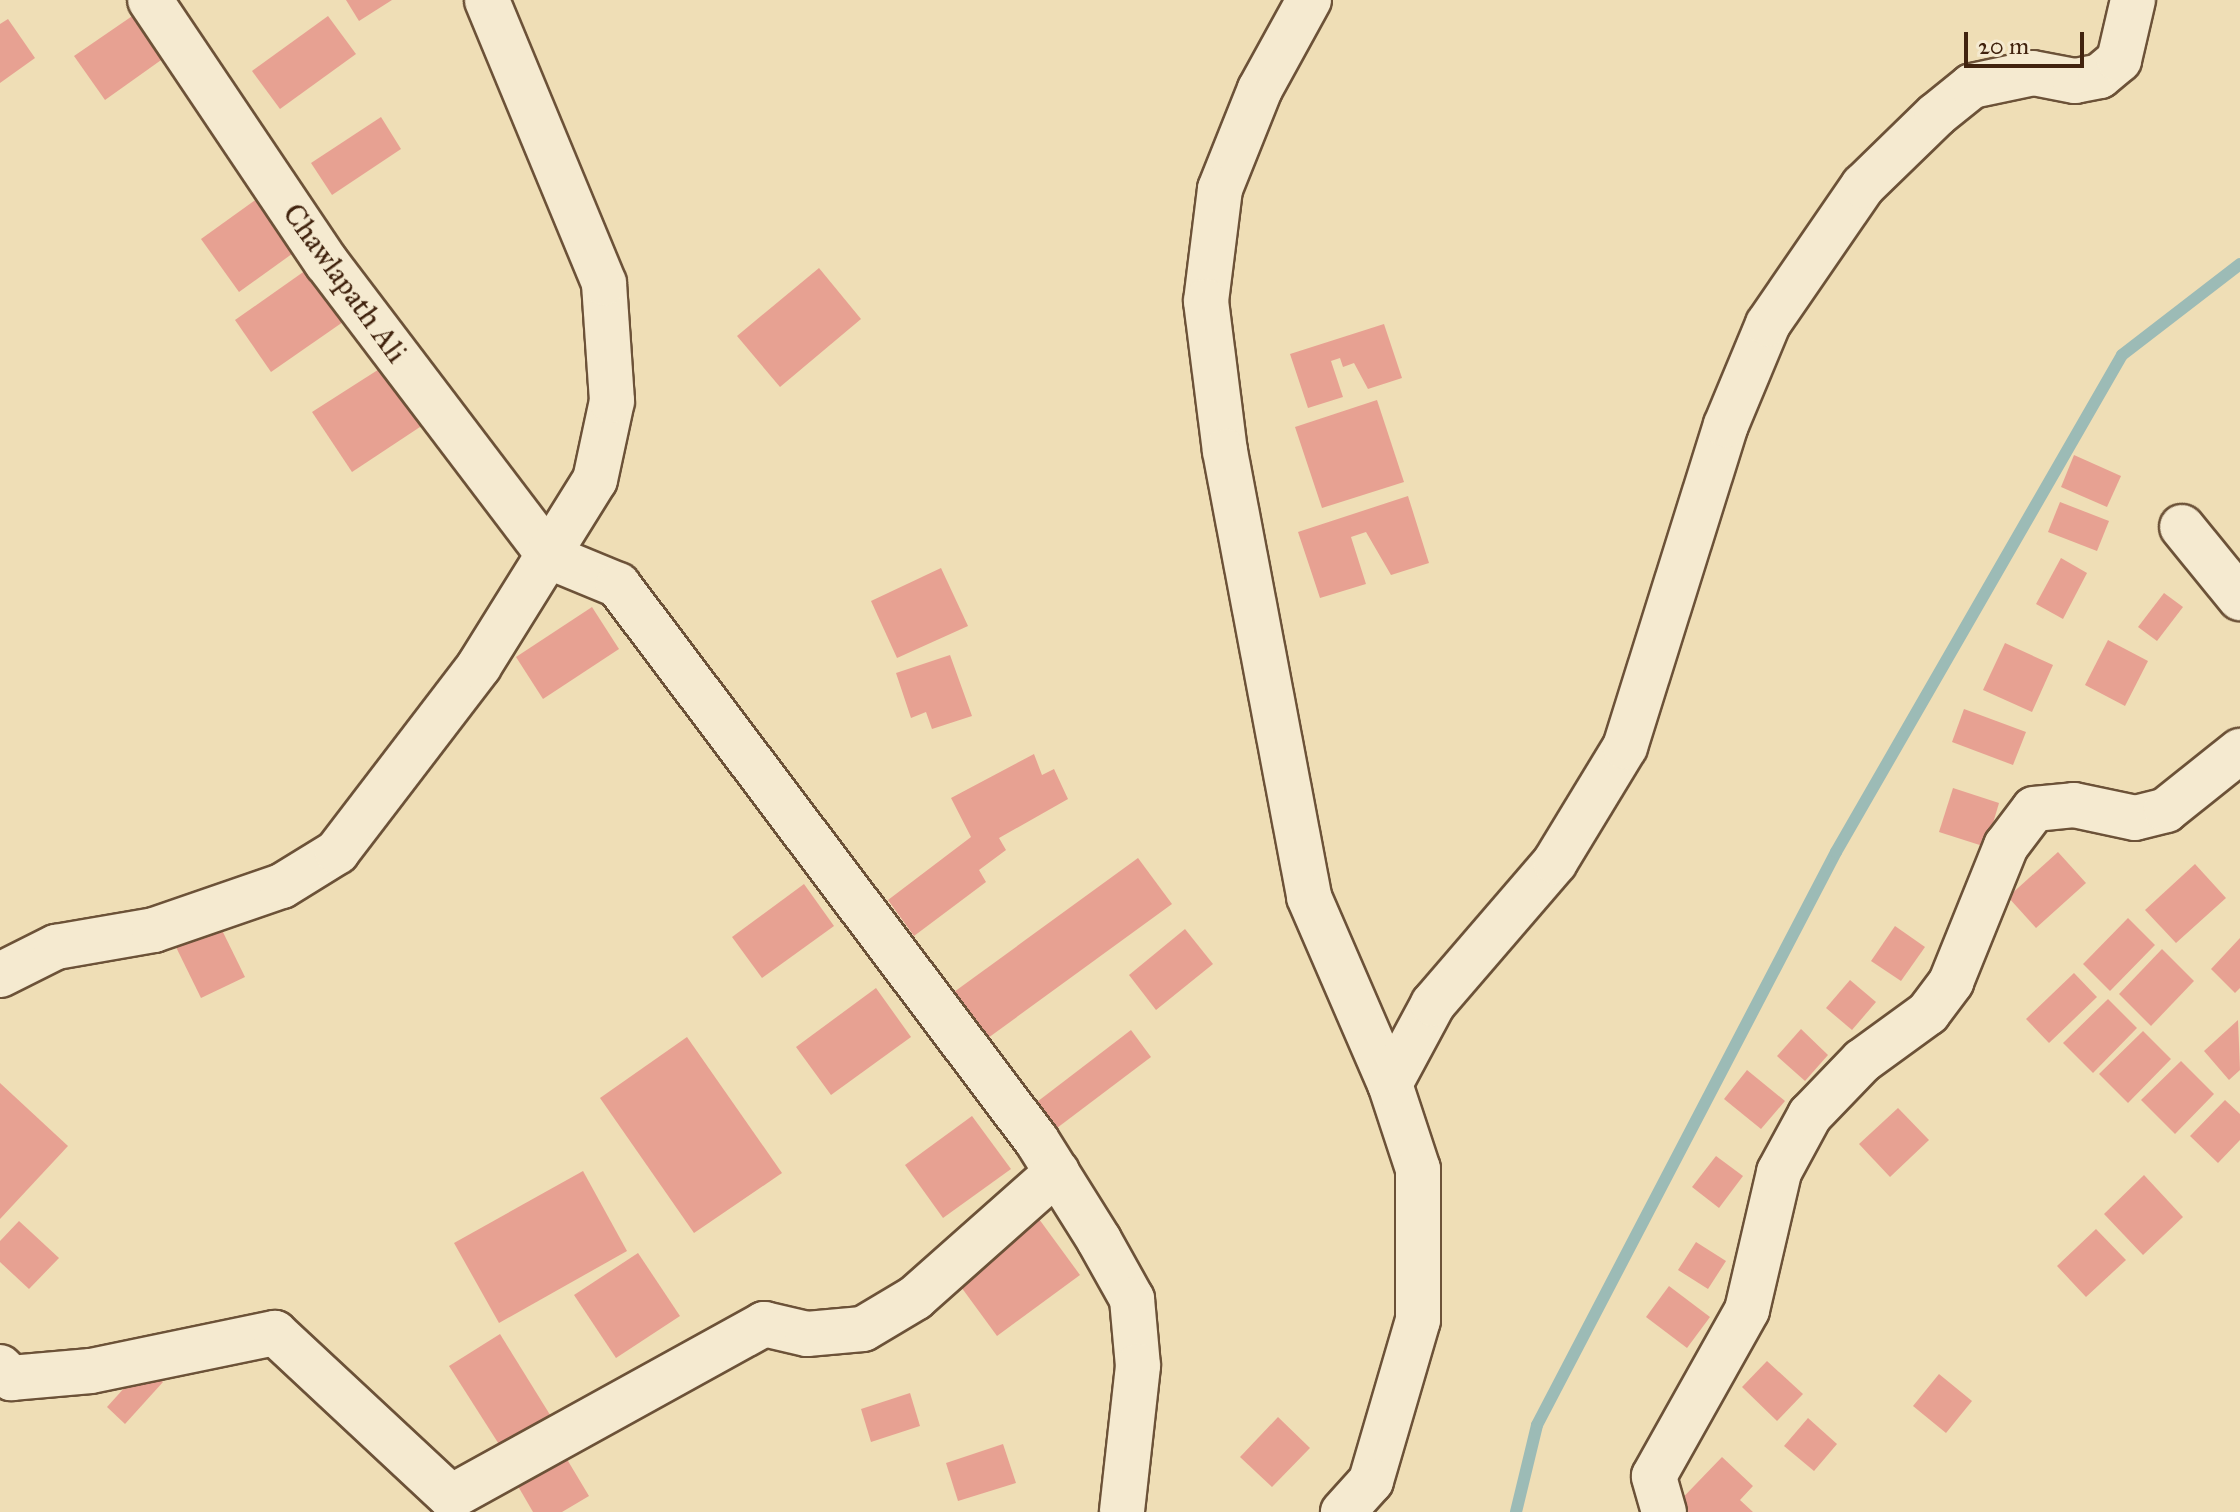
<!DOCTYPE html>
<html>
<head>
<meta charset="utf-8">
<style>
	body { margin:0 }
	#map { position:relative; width:2240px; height:1512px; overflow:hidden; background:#efdeb6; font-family:"IM FELL Great Primer",serif }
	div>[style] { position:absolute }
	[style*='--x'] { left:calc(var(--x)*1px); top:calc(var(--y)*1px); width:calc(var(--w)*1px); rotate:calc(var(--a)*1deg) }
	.stream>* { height:12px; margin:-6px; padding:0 6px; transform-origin:6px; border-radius:6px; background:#9cbbb6 }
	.building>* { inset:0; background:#e7a192 }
	.roads { filter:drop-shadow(2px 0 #6c5238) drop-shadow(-2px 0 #6c5238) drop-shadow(0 2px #6c5238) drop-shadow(0 -2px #6c5238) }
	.minor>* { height:44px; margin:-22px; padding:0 22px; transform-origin:22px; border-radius:22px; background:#f5ead0 }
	span { translate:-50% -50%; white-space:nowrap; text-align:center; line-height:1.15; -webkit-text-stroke:6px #f5ead0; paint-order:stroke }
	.street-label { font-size:30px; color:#41230e }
	.scale { position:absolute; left:1964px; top:32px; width:120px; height:36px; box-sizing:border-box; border:4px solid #41230e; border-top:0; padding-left:10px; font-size:24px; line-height:28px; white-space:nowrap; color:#41230e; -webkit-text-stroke:6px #f5ead0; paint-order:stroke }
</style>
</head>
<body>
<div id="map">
	<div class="stream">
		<div style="--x:1516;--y:1512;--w:89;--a:-76.4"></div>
		<div style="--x:1537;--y:1425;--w:646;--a:-62.44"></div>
		<div style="--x:1836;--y:852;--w:573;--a:-60.08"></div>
		<div style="--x:2122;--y:355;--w:149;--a:-37.6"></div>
	</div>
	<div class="building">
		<div style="clip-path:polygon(346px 0,392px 0,359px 21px)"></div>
		<div style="clip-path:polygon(141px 10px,171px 53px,105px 100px,74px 56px)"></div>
		<div style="clip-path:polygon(328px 16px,356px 54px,280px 109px,252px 71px)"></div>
		<div style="clip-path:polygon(8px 19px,35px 58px,0 83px,0 24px)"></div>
		<div style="clip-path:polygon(381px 117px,401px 149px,332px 195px,311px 163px)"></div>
		<div style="clip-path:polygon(265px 193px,303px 246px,239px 292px,201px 239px)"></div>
		<div style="clip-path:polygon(316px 263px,353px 315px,271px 372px,235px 320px)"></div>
		<div style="clip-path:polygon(819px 268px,861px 319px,780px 387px,737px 336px)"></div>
		<div style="clip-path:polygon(1384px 324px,1402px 378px,1368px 389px,1354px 363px,1343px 367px,1340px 358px,1331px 361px,1343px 397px,1308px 408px,1290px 354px)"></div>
		<div style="clip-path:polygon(384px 366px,423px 425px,352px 472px,312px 412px)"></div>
		<div style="clip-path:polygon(1377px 400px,1404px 482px,1322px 508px,1295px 427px)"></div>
		<div style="clip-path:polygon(2074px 455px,2121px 476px,2107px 507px,2061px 487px)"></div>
		<div style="clip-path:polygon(1408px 496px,1429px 563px,1391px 575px,1366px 532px,1351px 537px,1366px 584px,1320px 598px,1298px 532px)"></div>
		<div style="clip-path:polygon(2060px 502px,2109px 521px,2097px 551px,2048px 532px)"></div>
		<div style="clip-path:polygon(2061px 558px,2087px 573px,2063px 619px,2036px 604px)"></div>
		<div style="clip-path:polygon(941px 568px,968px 626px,897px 658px,871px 601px)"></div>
		<div style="clip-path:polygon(2164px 593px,2183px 607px,2157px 641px,2138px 627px)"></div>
		<div style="clip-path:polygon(592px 607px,619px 649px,543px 699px,516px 657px)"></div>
		<div style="clip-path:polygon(2108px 640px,2148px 661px,2125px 706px,2085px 685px)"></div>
		<div style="clip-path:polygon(2005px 643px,2053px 665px,2032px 712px,1983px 690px)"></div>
		<div style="clip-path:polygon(950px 655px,972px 716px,932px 729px,926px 712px,911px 718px,896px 673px)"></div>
		<div style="clip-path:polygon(1964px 709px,2026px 732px,2013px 765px,1952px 742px)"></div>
		<div style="clip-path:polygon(1034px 754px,1042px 775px,1054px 769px,1068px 799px,999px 838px,1006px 850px,979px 870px,986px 882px,914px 936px,888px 900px,971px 837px,951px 798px)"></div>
		<div style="clip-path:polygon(1953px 788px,1999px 803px,1986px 847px,1939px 832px)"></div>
		<div style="clip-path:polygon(2058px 852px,2086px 883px,2036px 928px,2008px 897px)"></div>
		<div style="clip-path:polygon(1138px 858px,1172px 904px,988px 1038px,954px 992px)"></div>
		<div style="clip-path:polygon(2195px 864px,2226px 898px,2176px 943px,2145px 910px)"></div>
		<div style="clip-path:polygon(804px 884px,834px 926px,762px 978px,732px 937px)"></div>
		<div style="clip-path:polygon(2128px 918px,2155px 945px,2110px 991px,2083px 964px)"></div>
		<div style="clip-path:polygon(217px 920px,245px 977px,201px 998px,173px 941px)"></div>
		<div style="clip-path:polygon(1895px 926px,1925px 947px,1901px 981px,1871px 961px)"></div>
		<div style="clip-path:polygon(1185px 929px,1213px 964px,1156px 1010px,1129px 975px)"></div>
		<div style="clip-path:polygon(2240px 938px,2240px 988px,2235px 993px,2211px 969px)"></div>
		<div style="clip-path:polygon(2162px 949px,2194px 981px,2151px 1026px,2119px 994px)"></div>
		<div style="clip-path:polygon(2074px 973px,2097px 997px,2049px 1043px,2026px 1019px)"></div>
		<div style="clip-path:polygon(1850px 980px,1876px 1002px,1852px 1030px,1826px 1008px)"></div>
		<div style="clip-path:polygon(876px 988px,911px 1037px,831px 1095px,796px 1047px)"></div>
		<div style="clip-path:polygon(2108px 999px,2137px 1028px,2093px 1073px,2063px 1043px)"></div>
		<div style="clip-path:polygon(2238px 1020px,2240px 1070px,2229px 1080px,2204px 1051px)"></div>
		<div style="clip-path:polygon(1801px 1029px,1828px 1055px,1805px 1081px,1777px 1056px)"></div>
		<div style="clip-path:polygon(1131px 1030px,1151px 1057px,1053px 1131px,1033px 1105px)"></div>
		<div style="clip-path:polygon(2143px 1031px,2171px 1059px,2128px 1103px,2099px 1074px)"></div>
		<div style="clip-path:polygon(687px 1037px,782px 1173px,694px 1233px,600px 1098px)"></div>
		<div style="clip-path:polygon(2181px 1061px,2214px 1094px,2175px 1134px,2141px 1100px)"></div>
		<div style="clip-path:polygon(1747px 1070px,1785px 1101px,1761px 1129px,1724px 1099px)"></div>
		<div style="clip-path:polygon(0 1083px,68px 1146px,0 1219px)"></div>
		<div style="clip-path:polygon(2225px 1100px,2240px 1114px,2240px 1140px,2218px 1163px,2190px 1136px)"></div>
		<div style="clip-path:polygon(1898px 1108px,1929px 1140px,1890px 1177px,1859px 1144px)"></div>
		<div style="clip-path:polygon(972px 1116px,1011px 1169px,943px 1218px,905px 1165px)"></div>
		<div style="clip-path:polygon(1716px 1156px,1743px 1176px,1719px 1208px,1692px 1187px)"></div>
		<div style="clip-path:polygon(583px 1171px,627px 1251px,499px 1323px,454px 1243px)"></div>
		<div style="clip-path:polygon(2144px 1175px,2183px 1217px,2143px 1255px,2104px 1214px)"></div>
		<div style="clip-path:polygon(1039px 1219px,1080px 1275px,997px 1336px,956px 1280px)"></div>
		<div style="clip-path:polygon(19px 1221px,59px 1258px,29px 1289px,0 1262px,0 1241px)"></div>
		<div style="clip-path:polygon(2096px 1229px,2126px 1260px,2086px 1297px,2057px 1266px)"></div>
		<div style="clip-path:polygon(1696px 1242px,1726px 1261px,1708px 1289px,1678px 1270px)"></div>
		<div style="clip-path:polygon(638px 1253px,680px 1316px,616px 1358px,574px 1295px)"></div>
		<div style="clip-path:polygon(1669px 1286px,1710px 1317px,1687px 1348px,1646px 1317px)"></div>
		<div style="clip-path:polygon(500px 1334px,552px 1418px,502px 1449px,449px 1366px)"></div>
		<div style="clip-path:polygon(1767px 1361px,1803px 1394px,1777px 1421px,1742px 1387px)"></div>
		<div style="clip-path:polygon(145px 1365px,163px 1382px,125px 1424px,107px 1407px)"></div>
		<div style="clip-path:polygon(1939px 1374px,1972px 1401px,1946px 1433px,1913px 1406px)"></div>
		<div style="clip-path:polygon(910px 1393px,920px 1426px,871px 1442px,861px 1409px)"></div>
		<div style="clip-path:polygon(1278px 1417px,1310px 1448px,1272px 1487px,1240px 1457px)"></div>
		<div style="clip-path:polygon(1808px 1418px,1837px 1444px,1814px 1471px,1784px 1446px)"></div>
		<div style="clip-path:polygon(556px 1441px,589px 1496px,562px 1512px,533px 1512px,508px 1469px)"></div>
		<div style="clip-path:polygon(1003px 1444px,1016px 1483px,958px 1501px,946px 1463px)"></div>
		<div style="clip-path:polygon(1722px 1457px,1753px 1486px,1740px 1500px,1753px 1512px,1669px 1512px)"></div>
	</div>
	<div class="roads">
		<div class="minor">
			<div style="--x:150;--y:0;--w:317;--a:56.1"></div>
			<div style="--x:327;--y:263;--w:369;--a:52.8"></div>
			<div style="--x:1309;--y:0;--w:102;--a:118.8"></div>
			<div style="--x:1260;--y:89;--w:108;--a:111.8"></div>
			<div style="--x:1220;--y:189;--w:113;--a:97.1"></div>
			<div style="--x:1206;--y:301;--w:151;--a:82.8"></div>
			<div style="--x:1225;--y:451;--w:454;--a:79.3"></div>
			<div style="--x:1309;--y:897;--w:204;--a:66.6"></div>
			<div style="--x:1390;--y:1084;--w:89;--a:71.8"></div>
			<div style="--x:1418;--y:1169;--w:151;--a:90"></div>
			<div style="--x:1418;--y:1320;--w:168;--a:106.3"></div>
			<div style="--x:1371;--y:1481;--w:42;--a:132.1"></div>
			<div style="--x:2182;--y:527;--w:92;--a:50.8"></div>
			<div style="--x:550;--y:557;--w:74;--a:22.4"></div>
			<div style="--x:618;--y:585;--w:696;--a:53"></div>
			<div style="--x:1037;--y:1141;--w:117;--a:57.9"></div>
			<div style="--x:1099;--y:1240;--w:68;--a:60.8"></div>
			<div style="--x:1132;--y:1299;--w:67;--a:84.9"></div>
			<div style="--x:1138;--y:1366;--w:147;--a:96.3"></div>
			<div style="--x:0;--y:975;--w:63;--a:-26.6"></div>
			<div style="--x:56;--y:947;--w:99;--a:-9.8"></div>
			<div style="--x:154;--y:930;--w:135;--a:-19"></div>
			<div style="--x:282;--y:886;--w:65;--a:-31.7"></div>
			<div style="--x:337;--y:852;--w:234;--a:-52.6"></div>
			<div style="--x:479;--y:666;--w:219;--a:-58.1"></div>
			<div style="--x:595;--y:480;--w:81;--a:-77.9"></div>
			<div style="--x:612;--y:401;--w:118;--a:-93.9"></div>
			<div style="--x:604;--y:283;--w:306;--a:-112.5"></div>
			<div style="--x:1390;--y:1084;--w:91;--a:-61.7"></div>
			<div style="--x:1433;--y:1004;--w:187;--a:-49.3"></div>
			<div style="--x:1555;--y:862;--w:135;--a:-58.7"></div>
			<div style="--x:1625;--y:747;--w:337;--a:-72.6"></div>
			<div style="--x:1726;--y:425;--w:109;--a:-67.4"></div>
			<div style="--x:1768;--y:324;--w:168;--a:-55.5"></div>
			<div style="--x:1863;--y:186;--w:102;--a:-44.2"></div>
			<div style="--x:1936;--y:115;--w:46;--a:-38.9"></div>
			<div style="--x:1972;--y:86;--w:62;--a:-12"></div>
			<div style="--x:2033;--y:73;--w:43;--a:10.8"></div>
			<div style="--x:2075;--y:81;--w:25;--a:-11"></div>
			<div style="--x:2100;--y:76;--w:25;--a:-40"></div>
			<div style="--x:2119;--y:60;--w:62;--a:-76.9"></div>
			<div style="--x:0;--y:1367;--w:16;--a:45"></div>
			<div style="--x:11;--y:1378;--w:80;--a:-5"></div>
			<div style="--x:91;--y:1371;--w:188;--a:-11.7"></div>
			<div style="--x:275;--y:1333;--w:241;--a:43"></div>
			<div style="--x:451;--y:1497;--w:358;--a:-28.9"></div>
			<div style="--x:764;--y:1324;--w:44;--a:13.1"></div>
			<div style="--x:807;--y:1334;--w:56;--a:-5.1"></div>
			<div style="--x:863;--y:1329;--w:61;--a:-30.8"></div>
			<div style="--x:915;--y:1298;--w:190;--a:-41.6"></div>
			<div style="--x:1664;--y:1512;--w:37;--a:-106"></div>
			<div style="--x:1654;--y:1476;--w:190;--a:-60.7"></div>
			<div style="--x:1747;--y:1310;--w:142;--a:-76.9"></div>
			<div style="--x:1779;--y:1172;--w:65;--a:-61.5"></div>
			<div style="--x:1810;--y:1115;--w:75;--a:-46.1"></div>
			<div style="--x:1862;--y:1061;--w:82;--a:-36"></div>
			<div style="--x:1928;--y:1013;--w:39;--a:-53"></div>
			<div style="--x:1951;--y:982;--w:147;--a:-68"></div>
			<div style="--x:2006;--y:846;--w:46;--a:-52.9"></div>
			<div style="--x:2034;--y:809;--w:40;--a:-5.7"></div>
			<div style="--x:2074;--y:805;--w:62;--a:12"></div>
			<div style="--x:2135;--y:818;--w:32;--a:-14"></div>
			<div style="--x:2166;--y:810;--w:95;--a:-38.6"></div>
		</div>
	</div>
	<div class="street-label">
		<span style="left:345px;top:283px;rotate:54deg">Chawlapath Ali</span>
	</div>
	<div class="scale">20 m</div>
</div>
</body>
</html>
